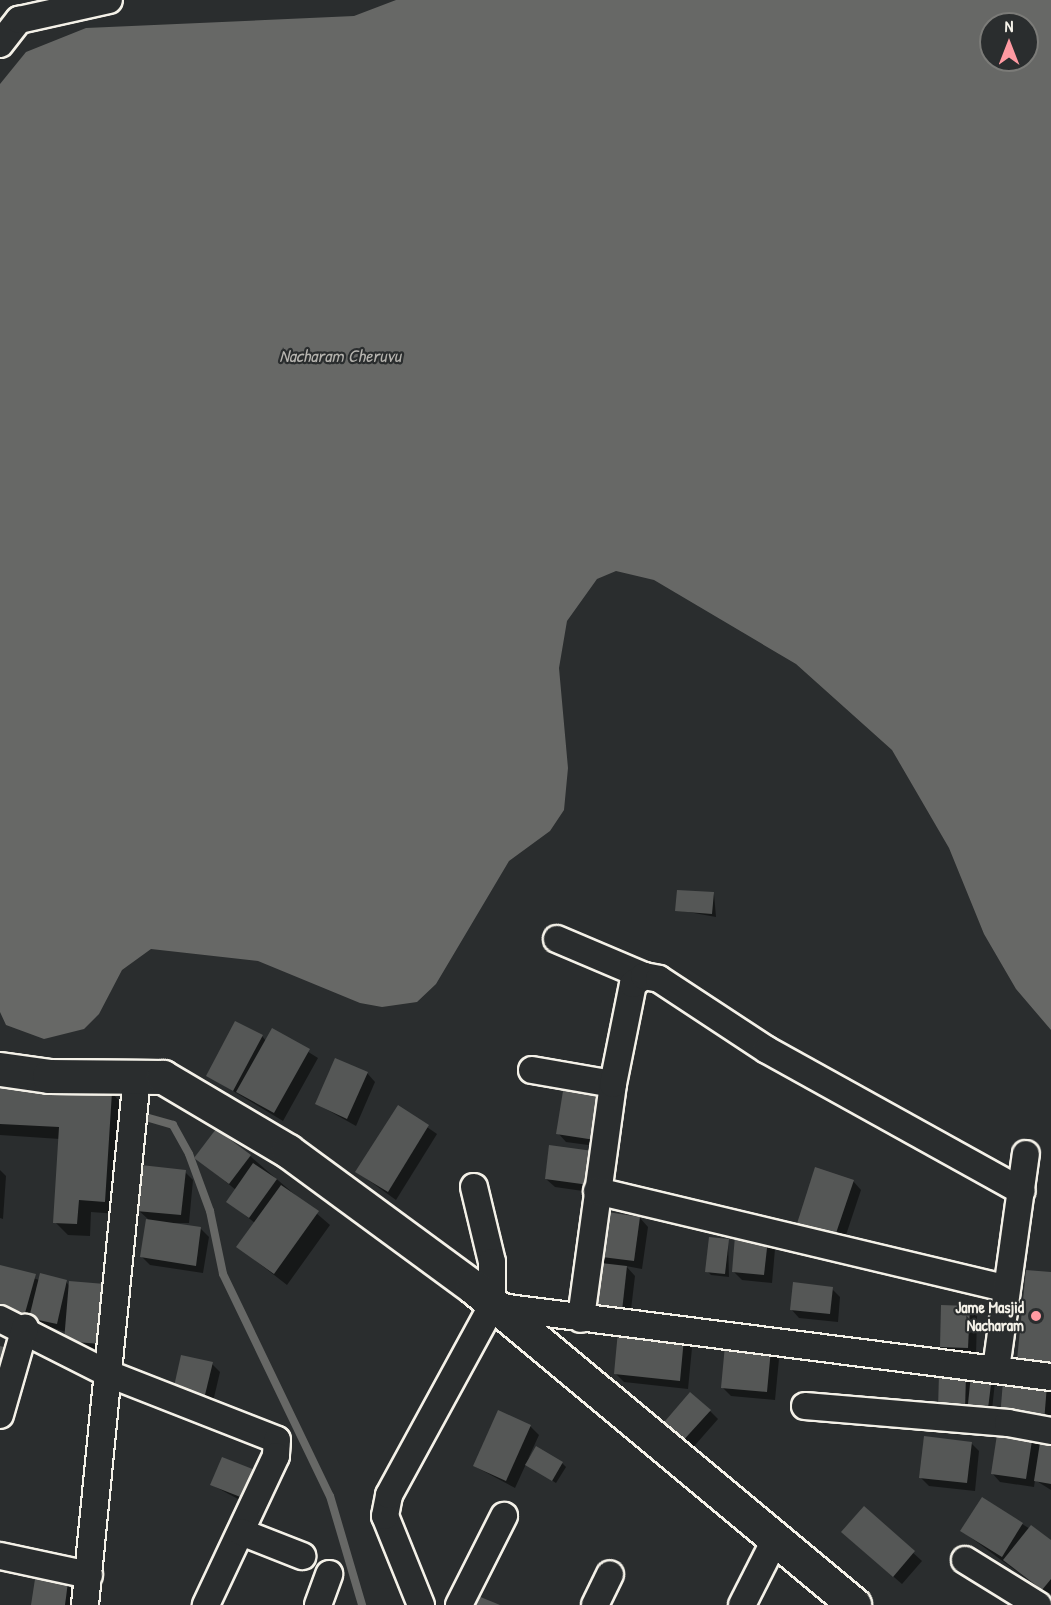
<!DOCTYPE html>
<html>
<head>
<meta charset="utf-8">
<style>
	body { margin:0 }
	#map { position:relative; width:1051px; height:1605px; overflow:hidden; background:#2a2d2e; font-family:"Patrick Hand",sans-serif }
	div>[style] { position:absolute }
	[style*='--x'] { left:calc(var(--x)*1px); top:calc(var(--y)*1px); width:calc(var(--w)*1px); rotate:calc(var(--a)*1deg) }
	.water>* { inset:0; background:#676866 }
	.shadow>* { inset:0; background:#0007 }
	.stream>* { height:8px; margin:-4px; padding:0 4px; transform-origin:4px; border-radius:4px; background:#676866 }
	.building>* { inset:0; background:#555756 }
	.roads { filter:drop-shadow(2px 0 #f4f1e8) drop-shadow(-2px 0 #f4f1e8) drop-shadow(0 2px #f4f1e8) drop-shadow(0 -2px #f4f1e8) }
	.street>* { height:26px; margin:-13px; padding:0 13px; transform-origin:13px; border-radius:13px; background:#2a2d2e }
	.secondary>* { height:33px; margin:-16.5px; padding:0 16.5px; transform-origin:16.5px; border-radius:16.5px; background:#2a2d2e }
	.dots>* { width:16px; height:16px; translate:-50% -50%; box-sizing:border-box; border:3px solid #2a2d2e; border-radius:50% }
	span { translate:-50% -50%; white-space:nowrap; text-align:center; line-height:1.15; -webkit-text-stroke:4.5px #2a2d2e; paint-order:stroke }
	.poi-label { font-size:16px; color:#f4f1e8; font-weight:700 }
	.right { translate:-100% -50%; text-align:right }
	.water-label { font-size:18px; color:#b5b3ae; font-style:italic }
	.north { position:absolute; left:979px; top:12px; width:60px; height:60px; box-sizing:border-box; background:#2a2d2e; border:2px solid #7b7b78; border-radius:50%; rotate:0deg; font-size:16px; font-weight:700; line-height:24px; text-align:center; color:#f4f1e8 }
	.north::after { content:''; display:block; margin:auto; width:21px; height:27px; background:#ff9aa2; clip-path:polygon(50% 0,100% 100%,50% 72%,0 100%) }
</style>
</head>
<body>
<div id="map">
	<div class="water">
		<div style="clip-path:polygon(evenodd,396px 0,1051px 0,1051px 1030px,1016px 989px,984px 934px,949px 848px,892px 750px,796px 664px,654px 580px,616px 571px,597px 579px,567px 621px,559px 668px,568px 768px,564px 810px,550px 831px,509px 861px,436px 984px,417px 1002px,382px 1007px,360px 1003px,258px 961px,151px 949px,122px 970px,99px 1014px,84px 1029px,44px 1039px,6px 1025px,0 1012px,0 84px,26px 52px,86px 28px,354px 16px,396px 0,991px 24px,1027px 24px,1027px 60px,991px 60px,991px 24px)"></div>
	</div>
	<div class="shadow">
		<div style="clip-path:polygon(714px 894px,716px 917px,677px 910px)"></div>
		<div style="clip-path:polygon(273px 1030px,318px 1058px,283px 1121px,208px 1076px,262px 1036px,266px 1041px)"></div>
		<div style="clip-path:polygon(367px 1073px,375px 1082px,356px 1126px,317px 1104px)"></div>
		<div style="clip-path:polygon(0 1086px,112px 1093px,124px 1106px,118px 1214px,91px 1212px,90px 1236px,68px 1235px,55px 1222px,60px 1139px,0 1135px)"></div>
		<div style="clip-path:polygon(602px 1092px,603px 1147px,566px 1142px,558px 1133px)"></div>
		<div style="clip-path:polygon(398px 1107px,437px 1134px,396px 1200px,357px 1172px)"></div>
		<div style="clip-path:polygon(593px 1152px,597px 1193px,555px 1187px,546px 1179px)"></div>
		<div style="clip-path:polygon(250px 1156px,330px 1225px,287px 1285px,238px 1247px,255px 1223px,228px 1202px,236px 1190px,196px 1158px)"></div>
		<div style="clip-path:polygon(0 1170px,6px 1176px,3px 1219px,0 1218px)"></div>
		<div style="clip-path:polygon(185px 1172px,193px 1180px,189px 1223px,162px 1223px,201px 1229px,209px 1237px,203px 1273px,150px 1265px,142px 1257px,148px 1219px,138px 1210px)"></div>
		<div style="clip-path:polygon(853px 1181px,861px 1190px,840px 1253px,804px 1241px)"></div>
		<div style="clip-path:polygon(640px 1218px,648px 1227px,642px 1269px,626px 1266px,635px 1276px,630px 1318px,597px 1315px,606px 1265px,596px 1255px)"></div>
		<div style="clip-path:polygon(728px 1241px,729px 1277px,711px 1275px,707px 1271px)"></div>
		<div style="clip-path:polygon(767px 1241px,775px 1249px,772px 1283px,742px 1280px,733px 1271px)"></div>
		<div style="clip-path:polygon(0 1266px,39px 1280px,66px 1281px,108px 1352px,74px 1349px,66px 1332px,0 1311px)"></div>
		<div style="clip-path:polygon(832px 1289px,840px 1297px,838px 1322px,799px 1318px,791px 1309px)"></div>
		<div style="clip-path:polygon(969px 1307px,977px 1316px,976px 1356px,950px 1355px,941px 1347px)"></div>
		<div style="clip-path:polygon(684px 1340px,692px 1348px,688px 1389px,624px 1382px,616px 1374px)"></div>
		<div style="clip-path:polygon(771px 1350px,779px 1359px,775px 1400px,731px 1396px,722px 1387px)"></div>
		<div style="clip-path:polygon(212px 1364px,220px 1372px,212px 1406px,183px 1399px)"></div>
		<div style="clip-path:polygon(965px 1376px,972px 1382px,973px 1377px,995px 1382px,991px 1419px,948px 1418px)"></div>
		<div style="clip-path:polygon(1046px 1387px,1051px 1392px,1051px 1429px,1010px 1426px)"></div>
		<div style="clip-path:polygon(710px 1411px,718px 1419px,689px 1452px,670px 1435px)"></div>
		<div style="clip-path:polygon(530px 1426px,539px 1435px,528px 1459px,536px 1448px,562px 1463px,566px 1467px,556px 1483px,526px 1464px,515px 1488px,474px 1466px)"></div>
		<div style="clip-path:polygon(1033px 1435px,1041px 1444px,1051px 1439px,1051px 1490px,1035px 1480px,1034px 1487px,1000px 1482px,992px 1473px)"></div>
		<div style="clip-path:polygon(971px 1443px,979px 1451px,975px 1491px,929px 1486px,920px 1477px)"></div>
		<div style="clip-path:polygon(254px 1471px,262px 1480px,251px 1506px,212px 1485px)"></div>
		<div style="clip-path:polygon(982px 1499px,1051px 1542px,1051px 1597px,962px 1531px)"></div>
		<div style="clip-path:polygon(864px 1508px,922px 1561px,902px 1584px,851px 1540px)"></div>
		<div style="clip-path:polygon(67px 1584px,75px 1592px,74px 1605px,33px 1605px)"></div>
	</div>
	<div class="stream">
		<div style="--x:149;--y:1118;--w:25;--a:16"></div>
		<div style="--x:173;--y:1125;--w:33;--a:61"></div>
		<div style="--x:189;--y:1154;--w:61;--a:69.8"></div>
		<div style="--x:210;--y:1211;--w:64;--a:78.3"></div>
		<div style="--x:223;--y:1274;--w:246;--a:64.3"></div>
		<div style="--x:330;--y:1496;--w:114;--a:73.6"></div>
	</div>
	<div class="building">
		<div style="clip-path:polygon(677px 890px,714px 892px,712px 914px,675px 911px)"></div>
		<div style="clip-path:polygon(235px 1021px,263px 1035px,233px 1091px,206px 1076px)"></div>
		<div style="clip-path:polygon(272px 1028px,310px 1049px,274px 1113px,236px 1092px)"></div>
		<div style="clip-path:polygon(335px 1058px,368px 1072px,347px 1119px,315px 1104px)"></div>
		<div style="clip-path:polygon(0 1085px,112px 1092px,105px 1202px,79px 1200px,77px 1224px,53px 1223px,59px 1127px,0 1124px)"></div>
		<div style="clip-path:polygon(564px 1085px,603px 1091px,595px 1140px,556px 1134px)"></div>
		<div style="clip-path:polygon(398px 1105px,429px 1125px,388px 1192px,355px 1172px)"></div>
		<div style="clip-path:polygon(216px 1129px,251px 1155px,229px 1184px,194px 1158px)"></div>
		<div style="clip-path:polygon(549px 1145px,593px 1151px,589px 1185px,545px 1179px)"></div>
		<div style="clip-path:polygon(253px 1163px,277px 1179px,249px 1218px,226px 1202px)"></div>
		<div style="clip-path:polygon(141px 1165px,186px 1170px,181px 1215px,136px 1211px)"></div>
		<div style="clip-path:polygon(815px 1167px,854px 1180px,832px 1245px,794px 1233px)"></div>
		<div style="clip-path:polygon(281px 1185px,319px 1211px,274px 1274px,236px 1247px)"></div>
		<div style="clip-path:polygon(601px 1211px,640px 1217px,634px 1261px,594px 1256px)"></div>
		<div style="clip-path:polygon(146px 1219px,201px 1227px,196px 1266px,140px 1257px)"></div>
		<div style="clip-path:polygon(735px 1236px,768px 1239px,764px 1275px,732px 1272px)"></div>
		<div style="clip-path:polygon(709px 1237px,729px 1239px,725px 1274px,705px 1272px)"></div>
		<div style="clip-path:polygon(592px 1262px,627px 1266px,622px 1311px,587px 1307px)"></div>
		<div style="clip-path:polygon(0 1265px,36px 1274px,25px 1313px,0 1306px)"></div>
		<div style="clip-path:polygon(1026px 1270px,1051px 1272px,1051px 1363px,1017px 1360px)"></div>
		<div style="clip-path:polygon(40px 1273px,67px 1280px,57px 1324px,29px 1318px)"></div>
		<div style="clip-path:polygon(69px 1281px,105px 1284px,100px 1344px,64px 1341px)"></div>
		<div style="clip-path:polygon(793px 1282px,833px 1287px,830px 1314px,790px 1310px)"></div>
		<div style="clip-path:polygon(941px 1305px,970px 1306px,968px 1348px,940px 1347px)"></div>
		<div style="clip-path:polygon(618px 1331px,684px 1338px,680px 1381px,614px 1374px)"></div>
		<div style="clip-path:polygon(725px 1345px,771px 1349px,767px 1392px,721px 1388px)"></div>
		<div style="clip-path:polygon(0 1346px,7px 1348px,0 1370px)"></div>
		<div style="clip-path:polygon(181px 1355px,213px 1362px,204px 1399px,173px 1391px)"></div>
		<div style="clip-path:polygon(939px 1373px,966px 1374px,965px 1411px,938px 1410px)"></div>
		<div style="clip-path:polygon(971px 1375px,992px 1377px,987px 1416px,967px 1413px)"></div>
		<div style="clip-path:polygon(1003px 1381px,1047px 1385px,1044px 1422px,1000px 1418px)"></div>
		<div style="clip-path:polygon(690px 1392px,711px 1410px,680px 1444px,660px 1427px)"></div>
		<div style="clip-path:polygon(498px 1410px,531px 1425px,506px 1481px,473px 1466px)"></div>
		<div style="clip-path:polygon(998px 1428px,1033px 1434px,1026px 1479px,991px 1474px)"></div>
		<div style="clip-path:polygon(924px 1436px,972px 1442px,967px 1483px,919px 1478px)"></div>
		<div style="clip-path:polygon(1041px 1436px,1051px 1438px,1051px 1484px,1034px 1481px)"></div>
		<div style="clip-path:polygon(536px 1446px,563px 1462px,552px 1481px,525px 1465px)"></div>
		<div style="clip-path:polygon(222px 1457px,255px 1470px,243px 1498px,210px 1485px)"></div>
		<div style="clip-path:polygon(982px 1497px,1023px 1523px,1002px 1557px,960px 1531px)"></div>
		<div style="clip-path:polygon(864px 1506px,915px 1551px,893px 1577px,841px 1532px)"></div>
		<div style="clip-path:polygon(1031px 1525px,1051px 1540px,1051px 1579px,1042px 1590px,1003px 1560px)"></div>
		<div style="clip-path:polygon(35px 1579px,68px 1582px,65px 1605px,31px 1605px)"></div>
		<div style="clip-path:polygon(478px 1596px,500px 1605px,474px 1605px)"></div>
	</div>
	<div class="roads">
		<div class="street">
			<div style="--x:0;--y:44;--w:31;--a:-52"></div>
			<div style="--x:19;--y:20;--w:92;--a:-12.5"></div>
			<div style="--x:557;--y:939;--w:95;--a:23"></div>
			<div style="--x:532;--y:1070;--w:82;--a:9.8"></div>
			<div style="--x:613;--y:1084;--w:237;--a:97.8"></div>
			<div style="--x:613;--y:1084;--w:102;--a:-78.7"></div>
			<div style="--x:633;--y:984;--w:14;--a:-36"></div>
			<div style="--x:644;--y:976;--w:15;--a:11"></div>
			<div style="--x:659;--y:979;--w:129;--a:33.3"></div>
			<div style="--x:767;--y:1050;--w:291;--a:29"></div>
			<div style="--x:474;--y:1187;--w:77;--a:76.5"></div>
			<div style="--x:492;--y:1262;--w:44;--a:90"></div>
			<div style="--x:597;--y:1191;--w:418;--a:13.4"></div>
			<div style="--x:0;--y:1319;--w:122;--a:26.8"></div>
			<div style="--x:109;--y:1374;--w:180;--a:21.4"></div>
			<div style="--x:277;--y:1440;--w:16;--a:94"></div>
			<div style="--x:276;--y:1456;--w:165;--a:115.2"></div>
			<div style="--x:996;--y:1369;--w:217;--a:-82.1"></div>
			<div style="--x:805;--y:1406;--w:204;--a:4.8"></div>
			<div style="--x:1008;--y:1423;--w:44;--a:10.5"></div>
			<div style="--x:0;--y:1415;--w:91;--a:-74"></div>
			<div style="--x:241;--y:1532;--w:66;--a:21.5"></div>
			<div style="--x:0;--y:1556;--w:91;--a:12.1"></div>
			<div style="--x:965;--y:1560;--w:86;--a:31.7"></div>
			<div style="--x:85;--y:1605;--w:531;--a:-84.38"></div>
			<div style="--x:318;--y:1605;--w:33;--a:-70"></div>
			<div style="--x:421;--y:1605;--w:96;--a:-112"></div>
			<div style="--x:385;--y:1516;--w:21;--a:-79"></div>
			<div style="--x:389;--y:1495;--w:215;--a:-61.4"></div>
			<div style="--x:492;--y:1306;--w:563;--a:7.24"></div>
			<div style="--x:459;--y:1605;--w:100;--a:-63.2"></div>
			<div style="--x:595;--y:1605;--w:34;--a:-64"></div>
			<div style="--x:742;--y:1605;--w:71;--a:-63.1"></div>
		</div>
		<div class="secondary">
			<div style="--x:0;--y:1069;--w:49;--a:8.1"></div>
			<div style="--x:49;--y:1076;--w:114;--a:0.5"></div>
			<div style="--x:163;--y:1077;--w:145;--a:30.6"></div>
			<div style="--x:288;--y:1151;--w:230;--a:36.3"></div>
			<div style="--x:473;--y:1287;--w:496;--a:39.8"></div>
		</div>
	</div>
	<div class="dots">
		<div style="left:1036px;top:1316px;background:#ff9aa2"></div>
	</div>
	<div class="poi-label">
		<span class="right" style="left:1024px;top:1316px">Jame Masjid<br>Nacharam</span>
	</div>
	<div class="water-label">
		<span style="left:340px;top:356px">Nacharam Cheruvu</span>
	</div>
	<div class="north">N</div>
</div>
</body>
</html>
